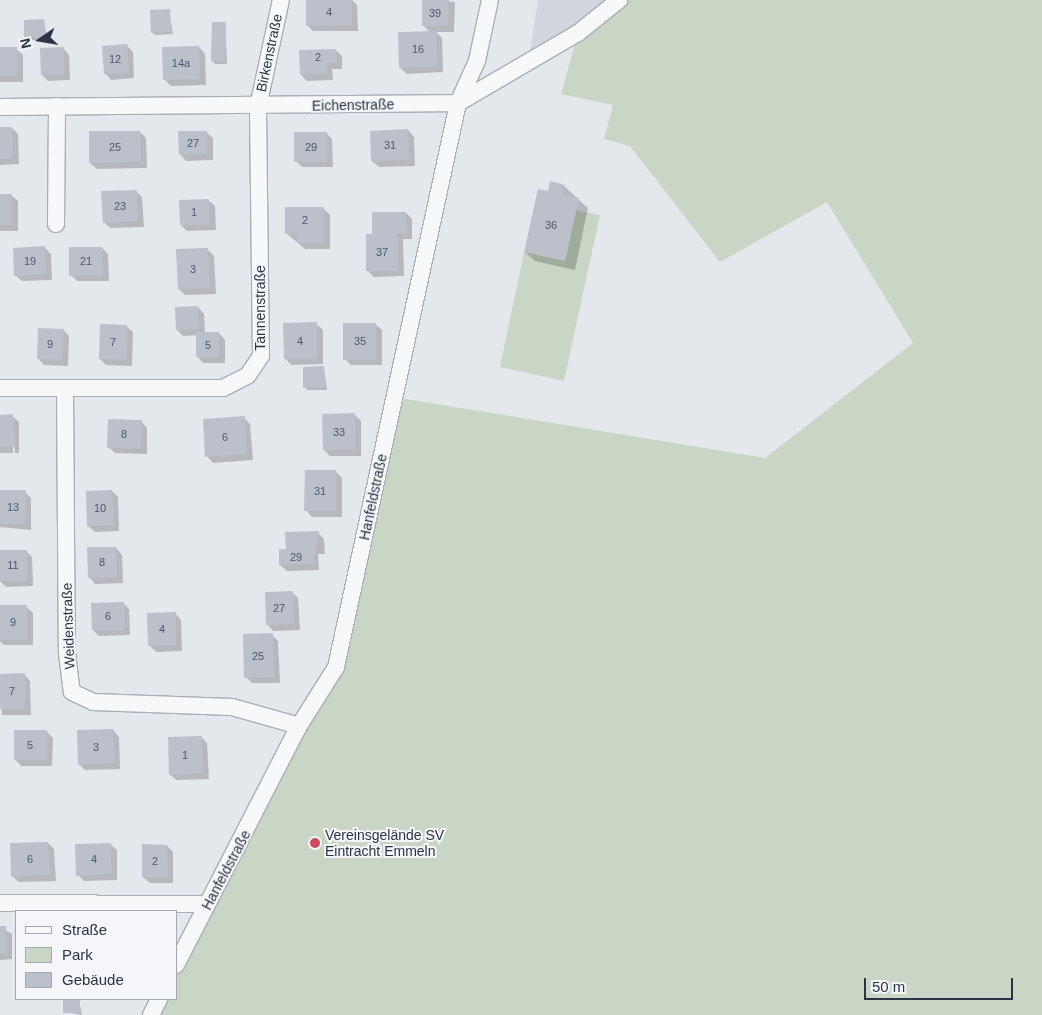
<!DOCTYPE html>
<html>
<head>
<meta charset="utf-8">
<style>
	body { margin:0 }
	#map { position:relative; width:1042px; height:1015px; overflow:hidden; background:#e4e7ec; font-family:Helvetica,sans-serif }
	div>[style] { position:absolute }
	[style*='--x'] { left:calc(var(--x)*1px); top:calc(var(--y)*1px); width:calc(var(--w)*1px); rotate:calc(var(--a)*1deg) }
	.built>* { inset:0; background:#d2d6de }
	.green>* { inset:0; background:#c9d6c5 }
	.shadow>* { inset:0; background:#0003 }
	.building>* { inset:0; background:#bbc0ca }
	.roads { filter:drop-shadow(1px 0 #a9aeb7) drop-shadow(-1px 0 #a9aeb7) drop-shadow(0 1px #a9aeb7) drop-shadow(0 -1px #a9aeb7) }
	.street>* { height:16px; margin:-8px; padding:0 8px; transform-origin:8px; border-radius:8px; background:#f7f8fa }
	.dots>* { width:14px; height:14px; translate:-50% -50%; box-sizing:border-box; border:2px solid #f4f6f9; border-radius:50% }
	span { translate:-50% -50%; white-space:nowrap; text-align:center; line-height:1.15; -webkit-text-stroke:4px #f4f6f9; paint-order:stroke }
	.number-label { font-size:11px; color:#4f5766 }
	.number-label span { -webkit-text-stroke-width:0 }
	.street-label { font-size:14px; color:#2b3445 }
	.poi-label { font-size:14px; color:#2b3445 }
	.left { translate:0 -50%; text-align:left }
	.legend { position:absolute; left:15px; top:910px; width:162px; height:90px; box-sizing:border-box; background:#f4f6f9; border:1px solid #a4a8b1; margin:0; padding:6px 9px; list-style:none; font-size:15px; color:#2b3445 }
	.legend li { display:flex; align-items:center; gap:10px; height:25px }
	.legend b { width:25px; border:1px solid #a4a8b1 }
	.north { position:absolute; left:15px; top:15px; width:50px; height:50px; -webkit-text-stroke:4px #f4f6f9; paint-order:stroke; rotate:257deg; font-size:14px; font-weight:700; line-height:20px; text-align:center; color:#2b3445 }
	.north::after { content:''; display:block; margin:auto; width:18px; height:22px; background:#2b3445; clip-path:polygon(50% 0,100% 100%,50% 72%,0 100%) }
	.scale { position:absolute; left:864px; top:978px; width:149px; height:22px; box-sizing:border-box; border:2px solid #2b3445; border-top:0; padding-left:6px; font-size:15px; line-height:18px; white-space:nowrap; color:#2b3445; -webkit-text-stroke:4px #f4f6f9; paint-order:stroke }
</style>
</head>
<body>
<div id="map">
	<div class="built">
		<div style="clip-path:polygon(538px 0,619px 0,528px 64px)"></div>
	</div>
	<div class="green">
		<div style="clip-path:polygon(619px 0,1042px 0,1042px 1015px,151px 1015px,159px 999px,176px 999px,176px 965px,336px 667px,394px 397px,765px 458px,913px 343px,827px 202px,720px 262px,630px 146px,604px 139px,613px 105px,561px 94px,578px 33px)"></div>
		<div style="clip-path:polygon(576px 210px,600px 215px,564px 381px,500px 367px,524px 252px,565px 261px)"></div>
	</div>
	<div class="shadow">
		<div style="clip-path:polygon(307px 0,352px 0,357px 5px,358px 31px,313px 31px,307px 25px)"></div>
		<div style="clip-path:polygon(423px 0,455px 2px,454px 32px,436px 32px,442px 38px,443px 72px,407px 74px,400px 68px,430px 32px,423px 25px)"></div>
		<div style="clip-path:polygon(169px 10px,173px 34px,155px 35px,152px 32px)"></div>
		<div style="clip-path:polygon(44px 20px,47px 40px,28px 40px,26px 38px)"></div>
		<div style="clip-path:polygon(225px 24px,227px 64px,215px 64px,212px 61px)"></div>
		<div style="clip-path:polygon(126px 45px,133px 52px,134px 78px,111px 80px,105px 73px)"></div>
		<div style="clip-path:polygon(199px 47px,205px 54px,206px 85px,171px 86px,164px 79px)"></div>
		<div style="clip-path:polygon(63px 48px,69px 55px,70px 80px,48px 81px,42px 75px)"></div>
		<div style="clip-path:polygon(0 49px,16px 49px,23px 55px,23px 82px,0 82px)"></div>
		<div style="clip-path:polygon(335px 50px,342px 56px,342px 69px,332px 69px,333px 80px,307px 81px,301px 75px)"></div>
		<div style="clip-path:polygon(12px 128px,18px 134px,19px 164px,0 165px,0 129px)"></div>
		<div style="clip-path:polygon(408px 130px,414px 137px,415px 166px,379px 167px,372px 161px)"></div>
		<div style="clip-path:polygon(140px 132px,146px 138px,147px 168px,97px 169px,90px 163px)"></div>
		<div style="clip-path:polygon(206px 132px,213px 138px,213px 160px,186px 161px,180px 154px)"></div>
		<div style="clip-path:polygon(326px 133px,332px 139px,333px 167px,302px 167px,296px 161px)"></div>
		<div style="clip-path:polygon(564px 186px,588px 208px,575px 270px,535px 261px,525px 252px,549px 192px)"></div>
		<div style="clip-path:polygon(136px 191px,142px 197px,144px 227px,110px 228px,104px 222px)"></div>
		<div style="clip-path:polygon(0 195px,11px 195px,18px 201px,18px 231px,0 231px)"></div>
		<div style="clip-path:polygon(208px 200px,215px 206px,216px 230px,187px 231px,181px 225px)"></div>
		<div style="clip-path:polygon(324px 209px,330px 215px,330px 249px,305px 249px,286px 233px)"></div>
		<div style="clip-path:polygon(406px 213px,412px 219px,412px 239px,403px 239px,404px 276px,374px 277px,368px 271px,374px 235px)"></div>
		<div style="clip-path:polygon(45px 248px,51px 254px,52px 280px,22px 281px,15px 275px)"></div>
		<div style="clip-path:polygon(102px 248px,108px 254px,109px 281px,77px 281px,71px 275px)"></div>
		<div style="clip-path:polygon(208px 250px,214px 256px,216px 294px,185px 295px,179px 289px)"></div>
		<div style="clip-path:polygon(198px 307px,204px 314px,205px 333px,219px 333px,225px 340px,225px 363px,203px 363px,197px 356px,198px 335px,183px 336px,177px 330px)"></div>
		<div style="clip-path:polygon(316px 324px,323px 330px,323px 364px,291px 365px,285px 358px)"></div>
		<div style="clip-path:polygon(375px 324px,382px 330px,382px 365px,351px 365px,345px 359px)"></div>
		<div style="clip-path:polygon(126px 326px,133px 332px,132px 366px,106px 365px,100px 359px)"></div>
		<div style="clip-path:polygon(63px 330px,69px 336px,68px 366px,44px 365px,38px 358px)"></div>
		<div style="clip-path:polygon(324px 368px,327px 390px,307px 390px,305px 387px)"></div>
		<div style="clip-path:polygon(355px 415px,361px 421px,361px 456px,330px 456px,324px 450px)"></div>
		<div style="clip-path:polygon(0 416px,12px 416px,19px 422px,19px 453px,15px 453px,12px 420px,13px 453px,0 453px)"></div>
		<div style="clip-path:polygon(244px 418px,250px 424px,253px 460px,213px 463px,207px 456px)"></div>
		<div style="clip-path:polygon(141px 421px,147px 428px,147px 454px,115px 453px,108px 447px)"></div>
		<div style="clip-path:polygon(336px 472px,342px 478px,342px 517px,312px 517px,306px 510px)"></div>
		<div style="clip-path:polygon(112px 491px,118px 497px,119px 531px,95px 532px,88px 526px)"></div>
		<div style="clip-path:polygon(0 492px,25px 492px,31px 498px,31px 530px,0 527px)"></div>
		<div style="clip-path:polygon(318px 533px,324px 539px,325px 554px,318px 554px,319px 570px,287px 571px,280px 565px,287px 550px)"></div>
		<div style="clip-path:polygon(116px 548px,122px 555px,123px 583px,95px 584px,89px 577px)"></div>
		<div style="clip-path:polygon(0 551px,26px 551px,32px 557px,33px 586px,6px 587px,0 581px)"></div>
		<div style="clip-path:polygon(292px 592px,298px 598px,300px 630px,273px 631px,267px 624px)"></div>
		<div style="clip-path:polygon(123px 603px,129px 609px,130px 635px,99px 636px,93px 630px)"></div>
		<div style="clip-path:polygon(0 607px,26px 607px,33px 613px,33px 645px,4px 645px,0 641px)"></div>
		<div style="clip-path:polygon(175px 613px,181px 620px,182px 651px,156px 652px,149px 645px)"></div>
		<div style="clip-path:polygon(272px 635px,278px 641px,280px 683px,252px 683px,246px 677px)"></div>
		<div style="clip-path:polygon(24px 674px,30px 681px,31px 715px,2px 715px,0 675px)"></div>
		<div style="clip-path:polygon(113px 730px,119px 737px,120px 769px,85px 770px,79px 764px)"></div>
		<div style="clip-path:polygon(46px 731px,53px 738px,52px 766px,21px 766px,15px 759px)"></div>
		<div style="clip-path:polygon(201px 737px,207px 743px,209px 779px,176px 780px,170px 774px)"></div>
		<div style="clip-path:polygon(48px 843px,54px 849px,56px 881px,19px 882px,12px 876px)"></div>
		<div style="clip-path:polygon(110px 844px,117px 850px,117px 880px,84px 881px,78px 875px)"></div>
		<div style="clip-path:polygon(167px 846px,173px 852px,173px 883px,150px 883px,143px 877px)"></div>
		<div style="clip-path:polygon(0 927px,12px 934px,12px 959px,0 960px)"></div>
		<div style="clip-path:polygon(79px 1001px,82px 1015px,65px 1012px)"></div>
	</div>
	<div class="building">
		<div style="clip-path:polygon(306px 0,352px 0,352px 25px,306px 26px)"></div>
		<div style="clip-path:polygon(422px 0,449px 0,448px 26px,422px 26px)"></div>
		<div style="clip-path:polygon(170px 9px,171px 32px,151px 33px,150px 10px)"></div>
		<div style="clip-path:polygon(44px 19px,45px 37px,24px 38px,24px 20px)"></div>
		<div style="clip-path:polygon(212px 22px,226px 22px,225px 62px,211px 61px)"></div>
		<div style="clip-path:polygon(436px 31px,438px 67px,399px 68px,398px 32px)"></div>
		<div style="clip-path:polygon(127px 44px,129px 73px,104px 74px,102px 46px)"></div>
		<div style="clip-path:polygon(199px 46px,200px 79px,163px 80px,162px 47px)"></div>
		<div style="clip-path:polygon(0 47px,17px 47px,17px 76px,0 76px)"></div>
		<div style="clip-path:polygon(64px 47px,64px 75px,41px 75px,40px 48px)"></div>
		<div style="clip-path:polygon(336px 49px,337px 63px,327px 63px,327px 74px,300px 75px,299px 50px)"></div>
		<div style="clip-path:polygon(0 127px,12px 127px,13px 158px,0 159px)"></div>
		<div style="clip-path:polygon(408px 129px,409px 160px,371px 161px,370px 131px)"></div>
		<div style="clip-path:polygon(89px 131px,140px 131px,141px 162px,89px 163px)"></div>
		<div style="clip-path:polygon(178px 131px,207px 131px,207px 154px,179px 155px)"></div>
		<div style="clip-path:polygon(294px 132px,327px 132px,327px 162px,294px 162px)"></div>
		<div style="clip-path:polygon(550px 181px,565px 185px,563px 194px,579px 198px,565px 261px,524px 252px,538px 189px,548px 191px)"></div>
		<div style="clip-path:polygon(137px 190px,138px 221px,103px 223px,101px 191px)"></div>
		<div style="clip-path:polygon(0 194px,12px 194px,12px 225px,0 225px)"></div>
		<div style="clip-path:polygon(209px 199px,210px 225px,180px 225px,179px 200px)"></div>
		<div style="clip-path:polygon(285px 207px,324px 207px,324px 243px,297px 243px,297px 233px,285px 234px)"></div>
		<div style="clip-path:polygon(372px 212px,406px 212px,407px 233px,398px 233px,398px 271px,366px 271px,366px 234px,372px 234px)"></div>
		<div style="clip-path:polygon(45px 246px,46px 274px,14px 276px,13px 248px)"></div>
		<div style="clip-path:polygon(69px 247px,102px 247px,103px 275px,69px 276px)"></div>
		<div style="clip-path:polygon(208px 248px,210px 288px,178px 289px,176px 249px)"></div>
		<div style="clip-path:polygon(198px 306px,199px 329px,176px 330px,175px 307px)"></div>
		<div style="clip-path:polygon(317px 322px,317px 358px,284px 359px,283px 323px)"></div>
		<div style="clip-path:polygon(343px 323px,376px 323px,376px 360px,343px 360px)"></div>
		<div style="clip-path:polygon(100px 324px,127px 325px,126px 360px,99px 359px)"></div>
		<div style="clip-path:polygon(38px 328px,64px 329px,62px 360px,37px 359px)"></div>
		<div style="clip-path:polygon(196px 332px,219px 332px,219px 357px,196px 357px)"></div>
		<div style="clip-path:polygon(324px 366px,325px 387px,303px 388px,303px 367px)"></div>
		<div style="clip-path:polygon(355px 413px,356px 450px,323px 450px,322px 414px)"></div>
		<div style="clip-path:polygon(13px 414px,14px 447px,0 447px,0 415px)"></div>
		<div style="clip-path:polygon(245px 416px,247px 454px,205px 457px,203px 419px)"></div>
		<div style="clip-path:polygon(108px 419px,142px 420px,141px 449px,107px 448px)"></div>
		<div style="clip-path:polygon(305px 470px,336px 470px,336px 511px,304px 511px)"></div>
		<div style="clip-path:polygon(0 490px,26px 490px,25px 524px,0 524px)"></div>
		<div style="clip-path:polygon(112px 490px,114px 525px,87px 526px,86px 491px)"></div>
		<div style="clip-path:polygon(319px 531px,313px 564px,279px 565px,279px 549px,286px 549px,285px 532px)"></div>
		<div style="clip-path:polygon(87px 547px,116px 547px,117px 577px,88px 578px)"></div>
		<div style="clip-path:polygon(0 550px,27px 550px,27px 581px,0 581px)"></div>
		<div style="clip-path:polygon(293px 591px,294px 624px,266px 625px,265px 592px)"></div>
		<div style="clip-path:polygon(124px 602px,125px 630px,92px 630px,91px 603px)"></div>
		<div style="clip-path:polygon(0 605px,27px 605px,27px 640px,0 640px)"></div>
		<div style="clip-path:polygon(176px 612px,176px 645px,148px 646px,147px 613px)"></div>
		<div style="clip-path:polygon(273px 633px,274px 677px,244px 678px,243px 634px)"></div>
		<div style="clip-path:polygon(25px 673px,25px 709px,0 709px,0 674px)"></div>
		<div style="clip-path:polygon(113px 729px,115px 763px,78px 765px,77px 730px)"></div>
		<div style="clip-path:polygon(14px 730px,47px 730px,47px 760px,14px 760px)"></div>
		<div style="clip-path:polygon(202px 736px,203px 773px,169px 775px,168px 737px)"></div>
		<div style="clip-path:polygon(48px 842px,50px 875px,11px 877px,10px 843px)"></div>
		<div style="clip-path:polygon(111px 843px,112px 874px,76px 876px,75px 844px)"></div>
		<div style="clip-path:polygon(142px 844px,167px 845px,168px 877px,142px 877px)"></div>
		<div style="clip-path:polygon(0 926px,6px 926px,7px 954px,0 954px)"></div>
		<div style="clip-path:polygon(63px 1000px,80px 1000px,80px 1013px,63px 1013px)"></div>
	</div>
	<div class="roads">
		<div class="street">
			<div style="--x:0;--y:107;--w:458;--a:-0.5"></div>
			<div style="--x:458;--y:103;--w:139;--a:-30.3"></div>
			<div style="--x:578;--y:33;--w:53;--a:-38.8"></div>
			<div style="--x:56;--y:224;--w:118;--a:-89.5"></div>
			<div style="--x:0;--y:388;--w:223;--a:0"></div>
			<div style="--x:223;--y:388;--w:28;--a:-27"></div>
			<div style="--x:248;--y:375;--w:23;--a:-56"></div>
			<div style="--x:261;--y:356;--w:249;--a:-90.7"></div>
			<div style="--x:258;--y:107;--w:109;--a:-77.9"></div>
			<div style="--x:65;--y:388;--w:265;--a:89.6"></div>
			<div style="--x:67;--y:653;--w:39;--a:83"></div>
			<div style="--x:72;--y:692;--w:23;--a:25"></div>
			<div style="--x:93;--y:702;--w:139;--a:2.1"></div>
			<div style="--x:232;--y:707;--w:70;--a:15.8"></div>
			<div style="--x:0;--y:903;--w:207;--a:0.3"></div>
			<div style="--x:176;--y:965;--w:269;--a:-62.8"></div>
			<div style="--x:299;--y:726;--w:70;--a:-57.9"></div>
			<div style="--x:336;--y:667;--w:577;--a:-77.79"></div>
			<div style="--x:458;--y:103;--w:46;--a:-65.7"></div>
			<div style="--x:477;--y:61;--w:62;--a:-78"></div>
			<div style="--x:151;--y:1015;--w:18;--a:-63"></div>
		</div>
	</div>
	<div class="dots">
		<div style="left:315px;top:843px;background:#d1495b"></div>
	</div>
	<div class="number-label">
		<span style="left:329px;top:12px">4</span>
		<span style="left:435px;top:13px">39</span>
		<span style="left:418px;top:49px">16</span>
		<span style="left:318px;top:57px">2</span>
		<span style="left:115px;top:59px">12</span>
		<span style="left:181px;top:63px">14a</span>
		<span style="left:193px;top:143px">27</span>
		<span style="left:390px;top:145px">31</span>
		<span style="left:115px;top:147px">25</span>
		<span style="left:311px;top:147px">29</span>
		<span style="left:120px;top:206px">23</span>
		<span style="left:194px;top:212px">1</span>
		<span style="left:305px;top:220px">2</span>
		<span style="left:551px;top:225px">36</span>
		<span style="left:382px;top:252px">37</span>
		<span style="left:30px;top:261px">19</span>
		<span style="left:86px;top:261px">21</span>
		<span style="left:193px;top:269px">3</span>
		<span style="left:300px;top:341px">4</span>
		<span style="left:360px;top:341px">35</span>
		<span style="left:113px;top:342px">7</span>
		<span style="left:50px;top:344px">9</span>
		<span style="left:208px;top:345px">5</span>
		<span style="left:339px;top:432px">33</span>
		<span style="left:124px;top:434px">8</span>
		<span style="left:225px;top:437px">6</span>
		<span style="left:320px;top:491px">31</span>
		<span style="left:13px;top:507px">13</span>
		<span style="left:100px;top:508px">10</span>
		<span style="left:296px;top:557px">29</span>
		<span style="left:102px;top:562px">8</span>
		<span style="left:13px;top:565px">11</span>
		<span style="left:279px;top:608px">27</span>
		<span style="left:108px;top:616px">6</span>
		<span style="left:13px;top:622px">9</span>
		<span style="left:162px;top:629px">4</span>
		<span style="left:258px;top:656px">25</span>
		<span style="left:12px;top:691px">7</span>
		<span style="left:30px;top:745px">5</span>
		<span style="left:96px;top:747px">3</span>
		<span style="left:185px;top:755px">1</span>
		<span style="left:30px;top:859px">6</span>
		<span style="left:94px;top:859px">4</span>
		<span style="left:155px;top:861px">2</span>
	</div>
	<div class="street-label">
		<span style="left:269px;top:53px;rotate:-78deg">Birkenstraße</span>
		<span style="left:353px;top:105px;rotate:-1deg">Eichenstraße</span>
		<span style="left:260px;top:308px;rotate:-90deg">Tannenstraße</span>
		<span style="left:373px;top:497px;rotate:-78deg">Hanfeldstraße</span>
		<span style="left:68px;top:626px;rotate:-92deg">Weidenstraße</span>
		<span style="left:226px;top:870px;rotate:-62deg">Hanfeldstraße</span>
	</div>
	<div class="poi-label">
		<span class="left" style="left:325px;top:843px">Vereinsgelände SV<br>Eintracht Emmeln</span>
	</div>
	<ul class="legend">
	<li><b style="height:6px;background:#f7f8fa"></b>Straße</li>
	<li><b style="height:14px;background:#c9d6c5"></b>Park</li>
	<li><b style="height:14px;background:#bbc0ca"></b>Gebäude</li>
	</ul>
	<div class="north">N</div>
	<div class="scale">50 m</div>
</div>
</body>
</html>
